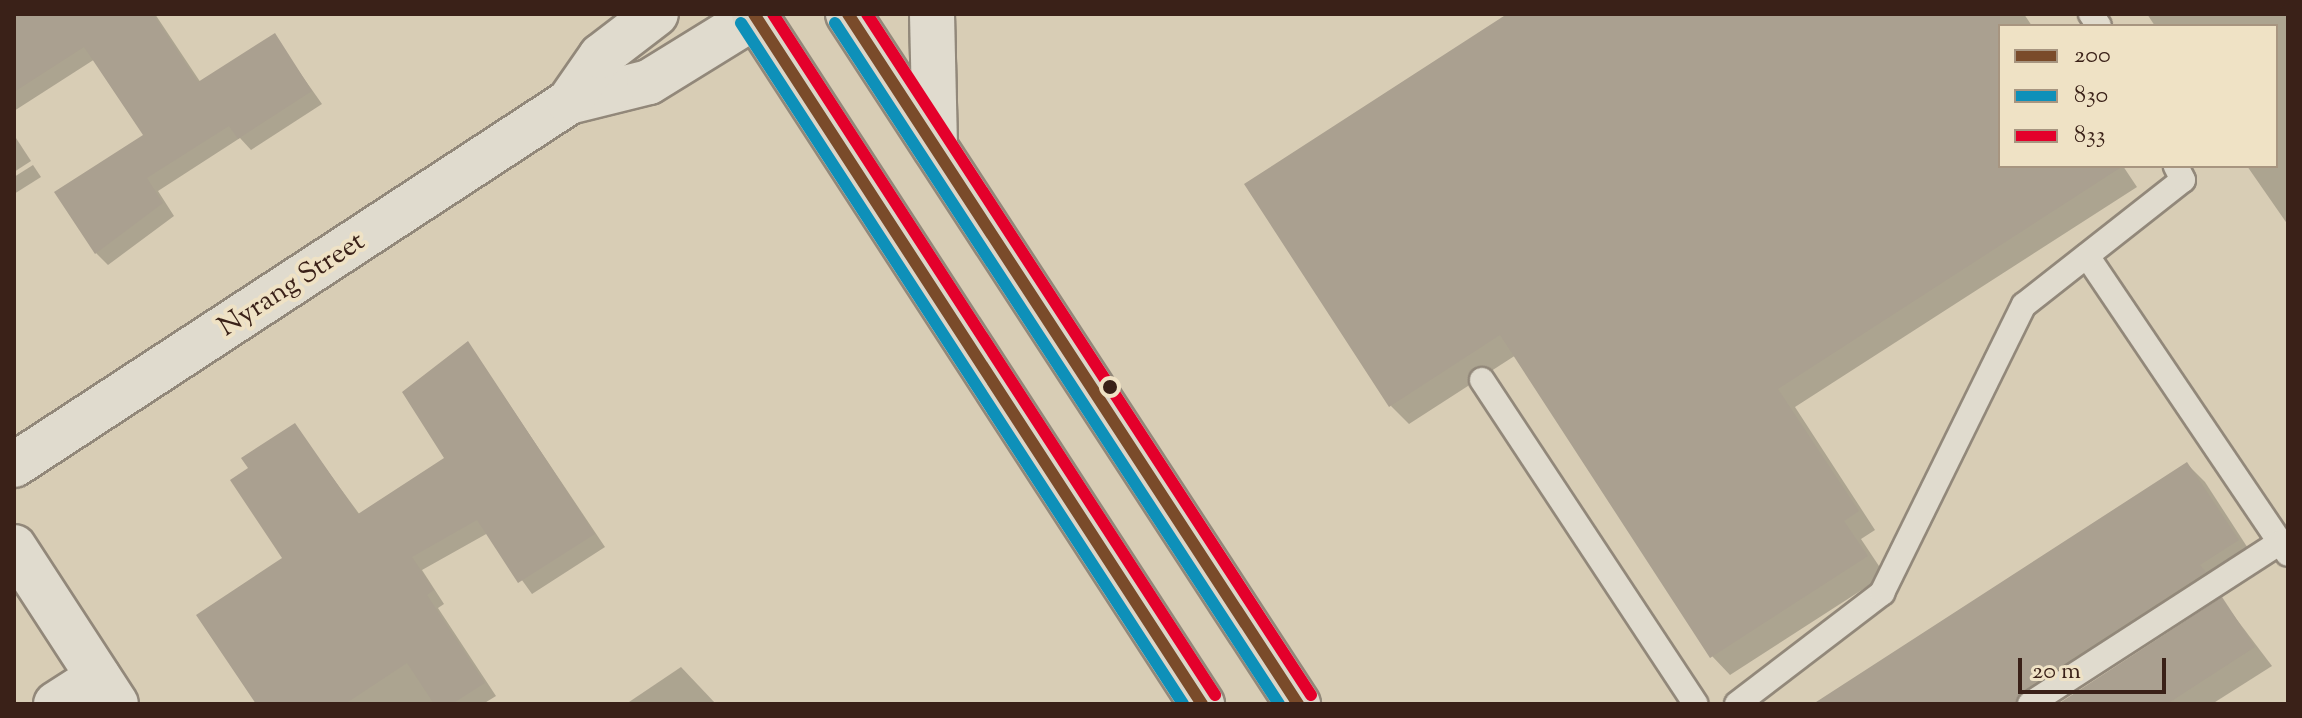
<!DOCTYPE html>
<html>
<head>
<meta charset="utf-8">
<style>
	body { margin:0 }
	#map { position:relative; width:2302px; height:718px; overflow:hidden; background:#d8cdb5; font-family:"Sorts Mill Goudy",serif }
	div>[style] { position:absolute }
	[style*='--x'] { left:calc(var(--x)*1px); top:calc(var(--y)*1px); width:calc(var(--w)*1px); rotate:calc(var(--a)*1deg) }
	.shadow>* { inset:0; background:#0003 }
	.building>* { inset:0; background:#aaa090 }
	.roads { filter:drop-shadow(2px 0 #92887a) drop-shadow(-2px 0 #92887a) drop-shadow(0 2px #92887a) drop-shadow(0 -2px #92887a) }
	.lane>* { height:24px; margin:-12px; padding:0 12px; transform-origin:12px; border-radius:12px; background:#e0dbce }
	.street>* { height:44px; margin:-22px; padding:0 22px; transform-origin:22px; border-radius:22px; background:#e0dbce }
	.secondary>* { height:44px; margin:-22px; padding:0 22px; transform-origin:22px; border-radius:22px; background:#e0dbce }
	.highway>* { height:44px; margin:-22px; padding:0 22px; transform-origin:22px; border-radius:22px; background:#dbd5c7 }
	.bus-1>* { height:12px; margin:-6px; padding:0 6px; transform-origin:6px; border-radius:6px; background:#7a4b2a }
	.bus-2>* { height:12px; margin:-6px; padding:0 6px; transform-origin:6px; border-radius:6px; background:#0e90b9 }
	.bus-3>* { height:12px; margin:-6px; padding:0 6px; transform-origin:6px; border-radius:6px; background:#e4002b }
	.dots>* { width:22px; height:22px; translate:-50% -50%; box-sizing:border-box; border:4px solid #efe2c5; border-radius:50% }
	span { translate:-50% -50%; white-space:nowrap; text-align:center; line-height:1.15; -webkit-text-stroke:8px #efe2c5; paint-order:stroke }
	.street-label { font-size:28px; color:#3a2118 }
	.frame { position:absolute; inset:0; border:16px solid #3a2118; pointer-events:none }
	.legend { position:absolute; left:1998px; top:24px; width:280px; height:144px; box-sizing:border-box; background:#efe2c5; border:2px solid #a79580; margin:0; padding:10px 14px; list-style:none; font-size:24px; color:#3a2118 }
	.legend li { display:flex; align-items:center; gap:16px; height:40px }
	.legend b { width:40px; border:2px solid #a79580 }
	.scale { position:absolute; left:2018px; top:658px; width:148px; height:36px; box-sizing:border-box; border:4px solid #3a2118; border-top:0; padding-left:10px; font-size:24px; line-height:28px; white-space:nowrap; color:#3a2118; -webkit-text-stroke:6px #efe2c5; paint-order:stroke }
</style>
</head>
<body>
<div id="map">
	<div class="shadow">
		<div style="clip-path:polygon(14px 14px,155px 14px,201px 83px,274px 36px,322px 104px,251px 150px,240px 138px,158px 191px,174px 216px,108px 265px,96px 253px,145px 136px,95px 59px,14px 111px)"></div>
		<div style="clip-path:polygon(1511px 14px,2024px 14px,2032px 26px,2000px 26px,2000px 166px,2123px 166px,2137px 187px,1795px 407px,1875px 530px,1861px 539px,1885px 575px,1730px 675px,1712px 656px,1516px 355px,1409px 424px,1391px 406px)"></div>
		<div style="clip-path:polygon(2147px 14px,2288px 14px,2288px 225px,2247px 166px,2276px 166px,2276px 26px,2155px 26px)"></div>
		<div style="clip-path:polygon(14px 135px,31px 161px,14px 172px)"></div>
		<div style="clip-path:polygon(33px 165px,41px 177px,14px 194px,14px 177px)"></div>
		<div style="clip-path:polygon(468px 343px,605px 547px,532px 594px,488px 533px,422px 570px,444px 604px,438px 608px,496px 696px,483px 704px,258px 704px,285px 559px,294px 425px,360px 515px,447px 459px)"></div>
		<div style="clip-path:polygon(2187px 464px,2205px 482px,2255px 559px,2048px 704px,1817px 704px)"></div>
		<div style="clip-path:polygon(2222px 600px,2272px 666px,2212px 704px,2061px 704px)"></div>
		<div style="clip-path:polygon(681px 667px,716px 704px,626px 704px)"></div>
	</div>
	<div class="building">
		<div style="clip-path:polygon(14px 14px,153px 14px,198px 82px,275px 33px,312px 91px,238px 139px,229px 126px,147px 178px,163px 203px,95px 254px,54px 192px,143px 135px,84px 47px,14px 92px)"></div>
		<div style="clip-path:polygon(1507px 14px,2000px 14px,2000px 166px,2123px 166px,1778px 389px,1859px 511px,1844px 521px,1868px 556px,1710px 658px,1500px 335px,1389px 407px,1244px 184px)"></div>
		<div style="clip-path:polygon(468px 341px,595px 534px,518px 583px,477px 520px,412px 557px,434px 590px,427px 595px,485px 683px,452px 704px,434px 704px,407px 663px,345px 704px,256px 704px,196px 615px,282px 558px,230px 480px,248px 468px,241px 458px,295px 423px,358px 514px,444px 458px,402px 392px)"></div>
		<div style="clip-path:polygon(2187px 462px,2239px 540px,2200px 565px,2206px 572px,2022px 691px,2015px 704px,1813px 704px)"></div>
		<div style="clip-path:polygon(2222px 597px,2255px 647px,2167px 704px,2058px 704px)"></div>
	</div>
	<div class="roads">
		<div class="lane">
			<div style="--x:2091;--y:14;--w:14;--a:56"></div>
			<div style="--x:2087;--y:256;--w:359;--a:56"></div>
			<div style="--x:1482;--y:380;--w:388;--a:56.6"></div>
			<div style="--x:1737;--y:704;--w:183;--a:-37.4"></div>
			<div style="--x:1882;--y:593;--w:321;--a:-63.8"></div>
			<div style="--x:2024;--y:305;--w:202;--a:-38.2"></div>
			<div style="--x:2183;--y:180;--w:16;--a:-117"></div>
			<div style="--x:2030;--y:704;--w:298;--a:-32.9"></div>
		</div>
		<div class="street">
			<div style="--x:932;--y:14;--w:133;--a:88.7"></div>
			<div style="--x:56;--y:704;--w:50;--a:-32.7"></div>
		</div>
		<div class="secondary">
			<div style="--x:569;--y:102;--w:82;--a:-14"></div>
			<div style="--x:649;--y:82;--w:129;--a:-31.7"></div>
			<div style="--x:14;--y:465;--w:663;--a:-33.19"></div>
			<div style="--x:569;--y:102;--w:56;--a:-55.2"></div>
			<div style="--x:601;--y:56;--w:69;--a:-37.4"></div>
			<div style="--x:14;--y:547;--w:187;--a:57"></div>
		</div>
		<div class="highway">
			<div style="--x:754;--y:14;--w:823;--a:57.01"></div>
			<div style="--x:848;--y:14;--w:824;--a:56.89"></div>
		</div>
	</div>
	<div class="bus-1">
		<div style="--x:754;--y:14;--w:823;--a:57.01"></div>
		<div style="--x:848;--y:14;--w:824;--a:56.89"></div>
	</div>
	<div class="bus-2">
		<div style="--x:741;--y:23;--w:812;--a:57.01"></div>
		<div style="--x:835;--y:23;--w:813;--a:56.9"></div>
	</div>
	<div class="bus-3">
		<div style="--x:773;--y:14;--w:812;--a:57.01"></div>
		<div style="--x:867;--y:14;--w:813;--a:56.9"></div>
	</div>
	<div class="dots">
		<div style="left:1110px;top:387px;background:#3a2118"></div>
	</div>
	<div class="street-label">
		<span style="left:292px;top:285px;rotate:-33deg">Nyrang Street</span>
	</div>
	<div class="frame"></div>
	<ul class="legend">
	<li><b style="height:10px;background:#7a4b2a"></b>200</li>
	<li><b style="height:10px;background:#0e90b9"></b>830</li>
	<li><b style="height:10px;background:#e4002b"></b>833</li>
	</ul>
	<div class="scale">20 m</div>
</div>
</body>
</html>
